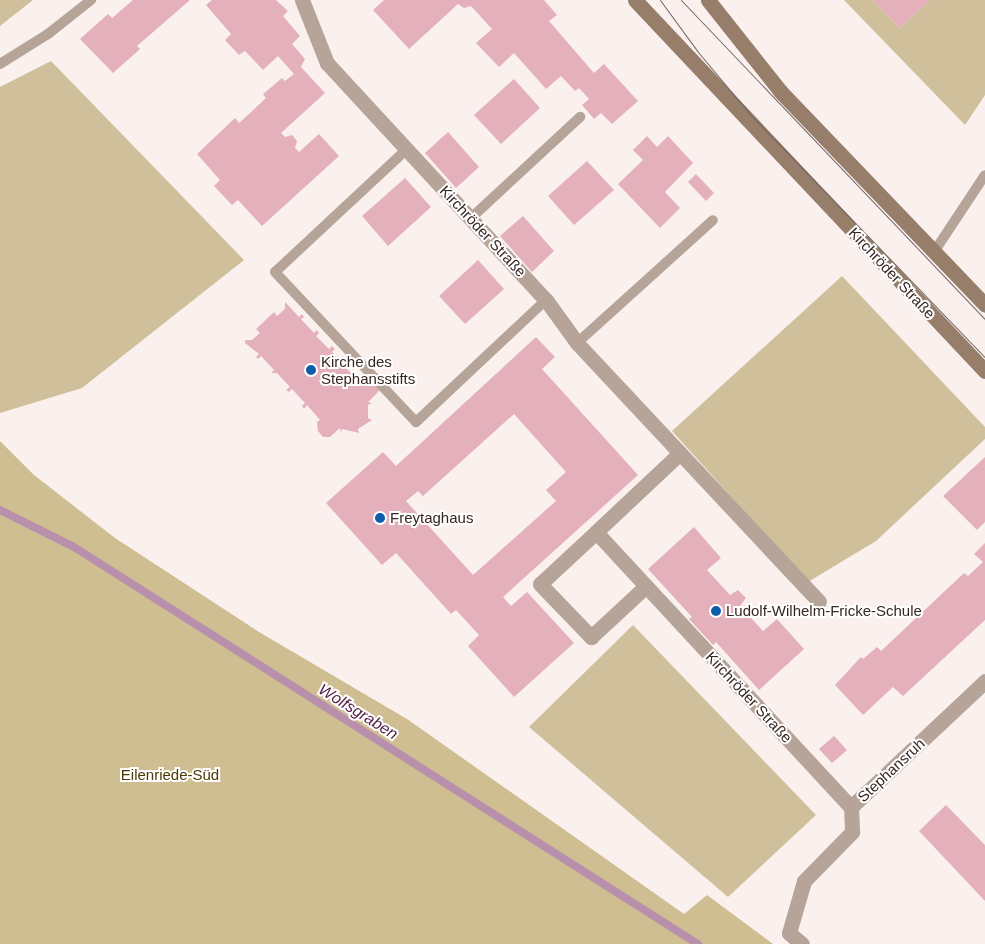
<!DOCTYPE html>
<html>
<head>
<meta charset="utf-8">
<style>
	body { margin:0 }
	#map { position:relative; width:985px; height:944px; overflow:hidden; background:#faf1ef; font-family:Helvetica,sans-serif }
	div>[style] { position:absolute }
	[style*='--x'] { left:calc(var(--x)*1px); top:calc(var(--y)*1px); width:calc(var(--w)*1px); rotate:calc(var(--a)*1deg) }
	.green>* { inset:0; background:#cfbf9a }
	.forest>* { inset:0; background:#d0be93 }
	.stream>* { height:8px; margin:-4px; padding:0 4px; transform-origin:4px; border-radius:4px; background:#b890ac }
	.building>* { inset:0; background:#e3b0bb }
	.lane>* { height:10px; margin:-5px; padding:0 5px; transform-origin:5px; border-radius:5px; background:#b5a497 }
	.street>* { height:15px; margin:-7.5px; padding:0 7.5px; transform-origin:7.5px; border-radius:7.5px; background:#b5a497 }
	.secondary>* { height:15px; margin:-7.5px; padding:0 7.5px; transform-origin:7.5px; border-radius:7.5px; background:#977e6b }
	.tram>* { height:1px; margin:-0.5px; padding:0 0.5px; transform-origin:0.5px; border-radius:0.5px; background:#716461 }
	.dots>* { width:14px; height:14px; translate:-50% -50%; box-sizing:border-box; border:2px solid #fff; border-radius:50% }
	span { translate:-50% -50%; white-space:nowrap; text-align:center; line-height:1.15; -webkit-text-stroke:4px #fff; paint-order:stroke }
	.street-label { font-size:15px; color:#362723 }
	.poi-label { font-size:15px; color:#362723 }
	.left { translate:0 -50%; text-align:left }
	.park-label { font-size:15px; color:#4b3800 }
	.water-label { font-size:16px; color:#55234a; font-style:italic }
</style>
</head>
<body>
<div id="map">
	<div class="green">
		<div style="clip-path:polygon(0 0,33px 0,0 26px)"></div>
		<div style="clip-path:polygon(844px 0,873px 0,900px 28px,930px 0,985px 0,985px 95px,965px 125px)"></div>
		<div style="clip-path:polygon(51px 61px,244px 260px,82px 388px,0 413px,0 87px)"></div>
		<div style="clip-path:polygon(842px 276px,985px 427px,985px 439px,876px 541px,808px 582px,672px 431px)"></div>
		<div style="clip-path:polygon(633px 625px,816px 815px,728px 897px,529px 727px)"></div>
	</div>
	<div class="forest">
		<div style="clip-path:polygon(0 441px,34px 475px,115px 538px,259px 632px,407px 719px,684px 914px,707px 895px,773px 944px,0 944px)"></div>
	</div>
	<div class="stream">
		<div style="--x:0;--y:510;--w:83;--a:26.6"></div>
		<div style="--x:74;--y:547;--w:740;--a:32.47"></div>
	</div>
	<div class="building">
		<div style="clip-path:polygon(133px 0,190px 0,137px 46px,140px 49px,113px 73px,80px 39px,108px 14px,112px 18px)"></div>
		<div style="clip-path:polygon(212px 0,276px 0,288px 11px,283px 16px,300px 36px,292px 44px,305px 59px,301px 67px,325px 93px,281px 133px,285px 137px,292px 135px,297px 141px,295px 148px,299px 152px,319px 134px,339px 156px,262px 226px,238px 200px,232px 205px,214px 186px,220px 180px,197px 154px,235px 118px,239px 123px,249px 114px,266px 98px,263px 94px,274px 85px,282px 78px,285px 81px,294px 74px,278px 56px,263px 70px,245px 51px,239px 55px,225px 40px,231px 34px,206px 5px)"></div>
		<div style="clip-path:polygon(384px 0,544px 0,557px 15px,549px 21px,594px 73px,604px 64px,638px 101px,612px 124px,601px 113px,594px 119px,582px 105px,589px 99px,579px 88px,575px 91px,561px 76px,546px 89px,514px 53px,499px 67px,476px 43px,492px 29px,471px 6px,464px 8px,458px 4px,409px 49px,373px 10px)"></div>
		<div style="clip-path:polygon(873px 0,930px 0,900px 28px)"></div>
		<div style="clip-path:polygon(514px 79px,540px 108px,501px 144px,474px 115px)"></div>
		<div style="clip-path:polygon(448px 132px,479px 167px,456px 188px,425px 153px)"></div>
		<div style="clip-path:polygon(647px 136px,657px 147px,668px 136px,693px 163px,665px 192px,680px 208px,660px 228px,618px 184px,643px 160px,633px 150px)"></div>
		<div style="clip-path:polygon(587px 161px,614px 190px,574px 225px,548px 196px)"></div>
		<div style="clip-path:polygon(696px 174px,714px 193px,706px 201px,688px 182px)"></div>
		<div style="clip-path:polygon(405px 178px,431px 207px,388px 246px,362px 216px)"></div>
		<div style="clip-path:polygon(523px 216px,554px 251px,532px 272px,500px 236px)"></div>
		<div style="clip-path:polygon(478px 260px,504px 289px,465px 324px,439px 296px)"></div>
		<div style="clip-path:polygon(285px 302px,299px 317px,302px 314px,304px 317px,301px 319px,314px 333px,317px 330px,319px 333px,316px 336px,329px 349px,332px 346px,335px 349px,332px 352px,345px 366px,348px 363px,347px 369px,360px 382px,369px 378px,380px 390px,368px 402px,372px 403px,368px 405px,368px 418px,372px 420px,358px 429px,359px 433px,342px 429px,341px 433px,340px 428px,330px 437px,323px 437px,318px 431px,317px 422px,320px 420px,307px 405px,304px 409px,302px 406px,305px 403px,292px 389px,289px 392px,286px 390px,290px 387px,277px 373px,271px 373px,274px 370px,261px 356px,258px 359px,256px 357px,259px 354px,245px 343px,245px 340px,252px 340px,260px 333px,256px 329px,274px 312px,277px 316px,285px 309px)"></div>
		<div style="clip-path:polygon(evenodd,536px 337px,555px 357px,542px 369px,638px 475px,503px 597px,511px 606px,527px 592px,574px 643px,514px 697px,468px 646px,479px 635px,456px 610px,451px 614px,396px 553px,382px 565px,326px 503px,383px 452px,396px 466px,536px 337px,514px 414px,566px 472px,546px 490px,556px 501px,473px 575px,406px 501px,418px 491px,423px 496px,514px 414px)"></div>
		<div style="clip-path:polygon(985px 457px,985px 522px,977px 530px,943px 496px)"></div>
		<div style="clip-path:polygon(694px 527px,721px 558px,707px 570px,730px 595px,738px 590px,746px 598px,740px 606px,763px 631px,777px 619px,804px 649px,759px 690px,716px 642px,713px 645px,689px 619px,692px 617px,648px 569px)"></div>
		<div style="clip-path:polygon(985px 543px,985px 620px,903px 696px,893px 687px,863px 715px,835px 685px,861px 657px,863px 659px,877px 647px,881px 651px,964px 573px,968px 576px,983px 562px,974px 554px)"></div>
		<div style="clip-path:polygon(834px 736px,847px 750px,832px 763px,819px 749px)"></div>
		<div style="clip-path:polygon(946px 805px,985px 845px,985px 901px,919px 831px)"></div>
	</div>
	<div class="lane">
		<div style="--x:0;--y:64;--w:57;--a:-32"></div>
		<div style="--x:48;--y:34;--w:55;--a:-38.3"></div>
		<div style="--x:407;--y:149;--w:180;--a:137"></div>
		<div style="--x:275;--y:272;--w:206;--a:46.8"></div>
		<div style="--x:416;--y:422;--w:178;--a:-43.2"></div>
		<div style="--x:471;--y:218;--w:149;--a:-42.8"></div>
		<div style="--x:934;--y:252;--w:92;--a:-56.5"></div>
		<div style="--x:577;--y:343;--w:183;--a:-42.1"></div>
	</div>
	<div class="street">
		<div style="--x:302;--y:0;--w:68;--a:68.4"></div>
		<div style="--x:327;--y:63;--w:323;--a:47.3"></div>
		<div style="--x:546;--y:300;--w:53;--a:54.2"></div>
		<div style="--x:577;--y:343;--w:354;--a:46.9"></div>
		<div style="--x:680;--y:453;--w:115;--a:136.8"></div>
		<div style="--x:596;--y:532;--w:375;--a:47.2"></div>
		<div style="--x:596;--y:532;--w:76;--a:137.1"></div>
		<div style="--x:540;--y:584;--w:74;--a:46.1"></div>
		<div style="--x:591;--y:637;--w:75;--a:-42.8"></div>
		<div style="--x:802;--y:944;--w:17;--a:-140"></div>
		<div style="--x:789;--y:933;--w:54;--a:-73.9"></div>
		<div style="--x:804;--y:881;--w:69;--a:-45.6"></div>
		<div style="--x:852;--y:832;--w:25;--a:-92"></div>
		<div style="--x:851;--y:807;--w:184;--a:-43.2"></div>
	</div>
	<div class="secondary">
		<div style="--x:635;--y:0;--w:510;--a:46.67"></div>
		<div style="--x:708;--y:0;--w:116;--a:51.6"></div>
		<div style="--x:780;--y:91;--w:296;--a:46.2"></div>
	</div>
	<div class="tram">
		<div style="--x:660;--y:0;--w:64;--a:53.8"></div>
		<div style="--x:698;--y:52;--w:80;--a:50.1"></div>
		<div style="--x:749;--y:113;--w:339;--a:46"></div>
		<div style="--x:681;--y:0;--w:441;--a:46.4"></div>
	</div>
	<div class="dots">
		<div style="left:311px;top:370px;background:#0e5dab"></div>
		<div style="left:380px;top:518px;background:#0e5dab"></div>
		<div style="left:716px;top:611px;background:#0e5dab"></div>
	</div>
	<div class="street-label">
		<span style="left:483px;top:231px;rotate:47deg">Kirchröder Straße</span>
		<span style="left:892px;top:273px;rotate:47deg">Kirchröder Straße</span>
		<span style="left:749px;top:697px;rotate:47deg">Kirchröder Straße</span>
		<span style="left:891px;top:770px;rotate:-43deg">Stephansruh</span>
	</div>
	<div class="poi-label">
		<span class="left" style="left:321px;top:370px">Kirche des<br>Stephansstifts</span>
		<span class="left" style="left:390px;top:518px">Freytaghaus</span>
		<span class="left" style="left:726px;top:611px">Ludolf-Wilhelm-Fricke-Schule</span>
	</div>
	<div class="park-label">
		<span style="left:170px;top:775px">Eilenriede-Süd</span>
	</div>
	<div class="water-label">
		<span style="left:358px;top:712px;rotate:32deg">Wolfsgraben</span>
	</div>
</div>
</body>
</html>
